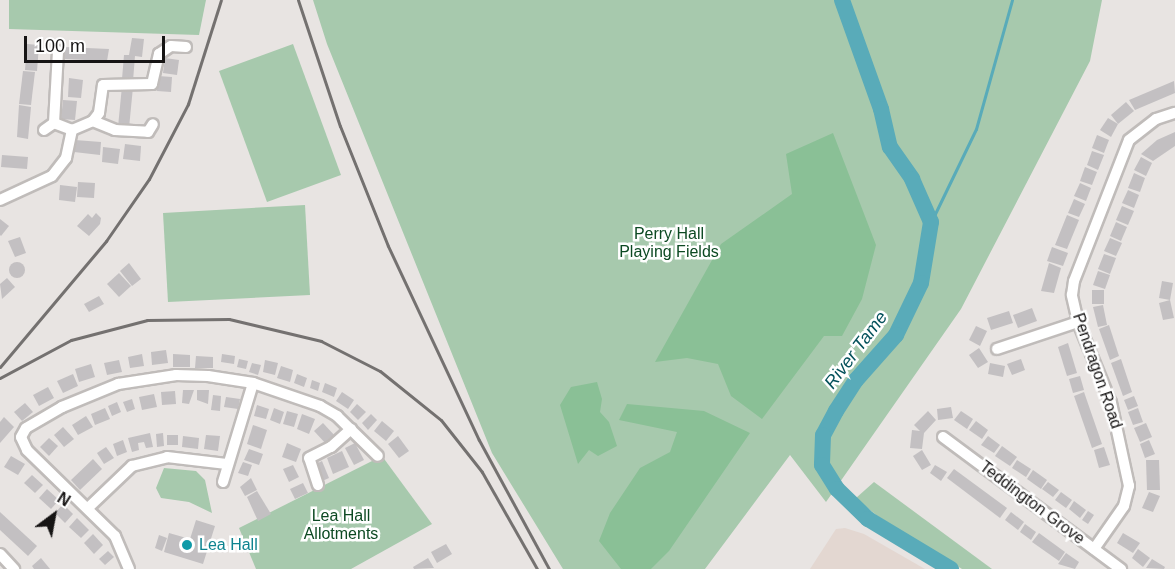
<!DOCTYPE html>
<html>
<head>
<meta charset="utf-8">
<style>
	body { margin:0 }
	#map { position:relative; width:1175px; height:569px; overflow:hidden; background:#e8e4e2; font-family:Arial,sans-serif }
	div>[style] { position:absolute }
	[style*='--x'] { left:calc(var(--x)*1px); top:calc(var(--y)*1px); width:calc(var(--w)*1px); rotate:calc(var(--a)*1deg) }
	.built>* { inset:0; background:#e3d7d1 }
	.green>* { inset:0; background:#a7c9ad }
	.forest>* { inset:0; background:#8ac096 }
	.stream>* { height:3px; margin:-1.5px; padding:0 1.5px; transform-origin:1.5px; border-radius:1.5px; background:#59abb9 }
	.river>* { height:16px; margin:-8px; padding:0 8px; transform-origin:8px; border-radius:8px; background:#59abb9 }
	.building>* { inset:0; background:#c3c0c2 }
	.round { border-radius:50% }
	.roads { filter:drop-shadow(2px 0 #c0bcba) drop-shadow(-2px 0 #c0bcba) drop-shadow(0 2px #c0bcba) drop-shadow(0 -2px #c0bcba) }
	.minor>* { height:10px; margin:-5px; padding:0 5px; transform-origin:5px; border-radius:5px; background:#fff }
	.rail>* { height:3px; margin:-1.5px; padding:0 1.5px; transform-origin:1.5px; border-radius:1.5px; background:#747170 }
	.dots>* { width:16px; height:16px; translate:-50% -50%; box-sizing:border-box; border:3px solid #fff; border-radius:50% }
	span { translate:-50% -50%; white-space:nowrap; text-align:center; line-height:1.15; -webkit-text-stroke:5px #fff; paint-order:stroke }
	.park-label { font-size:16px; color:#0c4922 }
	.street-label { font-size:16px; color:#161414 }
	.culture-label { font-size:16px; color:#0d838f }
	.left { translate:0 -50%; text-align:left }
	.water-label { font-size:18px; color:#04515b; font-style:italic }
	.north { position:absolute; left:24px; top:485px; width:60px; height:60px; -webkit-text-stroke:4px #fff; paint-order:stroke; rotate:32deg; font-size:16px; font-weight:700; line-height:24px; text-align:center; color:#161414 }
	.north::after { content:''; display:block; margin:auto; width:21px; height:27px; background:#161414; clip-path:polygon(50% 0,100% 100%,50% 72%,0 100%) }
	.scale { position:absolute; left:24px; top:36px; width:141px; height:27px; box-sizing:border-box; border:3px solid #161414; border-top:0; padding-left:8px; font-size:18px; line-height:21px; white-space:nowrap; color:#161414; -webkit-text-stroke:4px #fff; paint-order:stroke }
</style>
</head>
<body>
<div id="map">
	<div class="built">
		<div style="clip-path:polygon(845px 528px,864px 534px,925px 569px,810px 569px,836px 529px)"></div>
	</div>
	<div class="green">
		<div style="clip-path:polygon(9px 0,206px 0,199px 35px,9px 29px)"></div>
		<div style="clip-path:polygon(313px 0,1102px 0,1090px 61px,961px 309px,826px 502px,790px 455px,705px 569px,563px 569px,492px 453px,327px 44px)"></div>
		<div style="clip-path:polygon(293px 44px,341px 175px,267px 202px,219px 71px)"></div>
		<div style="clip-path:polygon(305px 205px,310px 295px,168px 302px,163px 213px)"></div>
		<div style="clip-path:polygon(382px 456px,432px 524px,351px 569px,256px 569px,239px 528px)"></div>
		<div style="clip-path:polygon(164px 468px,196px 471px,205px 480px,212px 513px,189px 502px,161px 498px,156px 488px)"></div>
		<div style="clip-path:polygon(874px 482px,992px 569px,962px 569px,876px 515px,856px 498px)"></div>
	</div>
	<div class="forest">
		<div style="clip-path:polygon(833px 133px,876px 245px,862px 299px,842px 336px,824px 336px,762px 419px,731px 396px,718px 364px,687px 358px,655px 362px,721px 244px,792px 194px,786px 154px)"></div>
		<div style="clip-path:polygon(597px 382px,602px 399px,600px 412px,609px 422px,617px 446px,598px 456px,589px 450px,578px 464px,560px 405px,571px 387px)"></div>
		<div style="clip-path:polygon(627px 404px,704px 411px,750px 433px,669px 551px,651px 569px,621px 569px,599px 541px,610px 513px,640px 468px,670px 452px,677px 432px,619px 420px)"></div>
	</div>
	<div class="stream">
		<div style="--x:931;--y:222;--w:103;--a:-64.2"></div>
		<div style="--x:976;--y:129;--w:134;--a:-74.4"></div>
	</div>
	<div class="river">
		<div style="--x:842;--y:0;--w:116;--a:70.3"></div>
		<div style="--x:881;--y:109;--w:39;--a:77"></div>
		<div style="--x:890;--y:147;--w:39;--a:55"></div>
		<div style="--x:912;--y:179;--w:47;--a:66.2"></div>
		<div style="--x:931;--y:222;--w:62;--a:99.3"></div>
		<div style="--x:921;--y:283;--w:58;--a:115.7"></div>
		<div style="--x:896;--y:335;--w:60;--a:131.6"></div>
		<div style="--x:856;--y:380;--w:37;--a:123"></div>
		<div style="--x:836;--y:411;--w:27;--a:118"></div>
		<div style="--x:823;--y:435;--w:30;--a:92"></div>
		<div style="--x:822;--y:465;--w:28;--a:58"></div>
		<div style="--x:837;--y:489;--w:43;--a:44.1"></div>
		<div style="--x:868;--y:519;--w:97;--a:31.1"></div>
	</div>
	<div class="building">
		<div style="clip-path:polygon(132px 38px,144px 39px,142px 57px,135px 56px,133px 81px,122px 79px,124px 55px,129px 55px)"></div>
		<div style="clip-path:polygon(27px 44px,39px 45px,37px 71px,25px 70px)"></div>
		<div style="clip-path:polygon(65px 47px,109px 49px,107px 61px,64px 59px)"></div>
		<div style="clip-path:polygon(165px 58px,179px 60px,177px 75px,163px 73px)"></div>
		<div style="clip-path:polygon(23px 71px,35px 72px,31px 105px,19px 104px)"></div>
		<div style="clip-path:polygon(158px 76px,172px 77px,171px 92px,157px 91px)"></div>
		<div style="clip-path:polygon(69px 78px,83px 80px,81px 98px,68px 97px)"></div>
		<div style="clip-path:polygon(1174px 81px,1175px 93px,1135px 110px,1129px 100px)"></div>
		<div style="clip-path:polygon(122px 86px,133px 87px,129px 128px,118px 127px)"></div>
		<div style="clip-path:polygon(63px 100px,77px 101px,75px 120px,61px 119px)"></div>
		<div style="clip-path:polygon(1126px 102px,1134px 111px,1118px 124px,1111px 115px)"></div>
		<div style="clip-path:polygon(19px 105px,31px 107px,28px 139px,17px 137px)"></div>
		<div style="clip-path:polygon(1108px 118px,1118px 124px,1111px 137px,1100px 130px)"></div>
		<div style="clip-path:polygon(1175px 132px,1175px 146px,1153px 161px,1141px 154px,1157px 140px)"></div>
		<div style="clip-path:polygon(1097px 135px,1109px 140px,1104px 153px,1092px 148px)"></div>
		<div style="clip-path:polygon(75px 140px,101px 142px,100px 155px,74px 152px)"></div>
		<div style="clip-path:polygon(125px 144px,141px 146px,140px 161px,123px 159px)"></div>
		<div style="clip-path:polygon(103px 147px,120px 149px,118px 164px,102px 162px)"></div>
		<div style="clip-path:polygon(1092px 151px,1104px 155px,1098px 170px,1087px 165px)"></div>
		<div style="clip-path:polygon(2px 155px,28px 157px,27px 169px,1px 167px)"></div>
		<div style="clip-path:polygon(1141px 157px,1152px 163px,1146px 176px,1134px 170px)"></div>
		<div style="clip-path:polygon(1085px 167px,1097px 172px,1092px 185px,1080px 181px)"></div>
		<div style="clip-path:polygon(1134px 173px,1145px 178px,1140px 192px,1128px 188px)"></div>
		<div style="clip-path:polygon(78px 182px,95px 183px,94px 198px,77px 197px)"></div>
		<div style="clip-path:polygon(1080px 183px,1091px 188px,1086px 201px,1074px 196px)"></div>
		<div style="clip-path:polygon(60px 185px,77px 187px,75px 202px,59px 200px)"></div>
		<div style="clip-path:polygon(1128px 190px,1139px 195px,1134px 208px,1122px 203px)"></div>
		<div style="clip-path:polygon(1074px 199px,1085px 204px,1079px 217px,1068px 213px)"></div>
		<div style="clip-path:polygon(1122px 206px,1134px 211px,1128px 225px,1116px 220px)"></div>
		<div style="clip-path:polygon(96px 213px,101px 218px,100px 224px,89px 236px,77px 226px,88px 214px,92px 218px)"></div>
		<div style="clip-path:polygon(1067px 215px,1079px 220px,1067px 249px,1055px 245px)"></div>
		<div style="clip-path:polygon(0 219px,9px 226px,1px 236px,0 235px)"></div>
		<div style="clip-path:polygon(1116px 222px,1127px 227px,1121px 241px,1110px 236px)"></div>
		<div style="clip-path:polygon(20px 237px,26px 253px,15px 257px,8px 241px)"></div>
		<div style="clip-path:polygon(1110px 238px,1122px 243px,1116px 256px,1104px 251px)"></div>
		<div style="clip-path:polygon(1052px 247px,1068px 253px,1063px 266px,1047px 261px)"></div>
		<div style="clip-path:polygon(1104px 254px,1116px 258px,1110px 274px,1098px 269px)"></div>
		<div class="round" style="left:9px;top:262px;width:16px;height:16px"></div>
		<div style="clip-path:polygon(129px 263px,141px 279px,132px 286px,120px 271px)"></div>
		<div style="clip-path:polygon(1049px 263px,1061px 268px,1054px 293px,1041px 291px)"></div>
		<div style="clip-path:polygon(1098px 271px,1110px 275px,1105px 289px,1093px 285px)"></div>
		<div style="clip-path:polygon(119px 273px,131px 286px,119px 297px,107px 284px)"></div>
		<div style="clip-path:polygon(7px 278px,15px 287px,2px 299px,0 284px)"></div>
		<div style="clip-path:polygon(1162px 281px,1173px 283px,1170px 300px,1159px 298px)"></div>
		<div style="clip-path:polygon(1092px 290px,1104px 290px,1104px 304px,1092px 304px)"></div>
		<div style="clip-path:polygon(99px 296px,104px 304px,89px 312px,84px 304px)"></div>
		<div style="clip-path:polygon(1170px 300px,1174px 318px,1163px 320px,1159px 303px)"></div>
		<div style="clip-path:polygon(1103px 305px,1107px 325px,1098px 327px,1093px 307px)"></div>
		<div style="clip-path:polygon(1032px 308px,1037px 321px,1018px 328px,1013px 315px)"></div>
		<div style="clip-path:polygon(1009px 311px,1013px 323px,991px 330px,987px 318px)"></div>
		<div style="clip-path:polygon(1109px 325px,1119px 356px,1110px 360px,1099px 329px)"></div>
		<div style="clip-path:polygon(976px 326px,987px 331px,980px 346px,969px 340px)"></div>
		<div style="clip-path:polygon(1068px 343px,1077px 373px,1067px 376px,1058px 347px)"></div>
		<div style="clip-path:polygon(979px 348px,988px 362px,978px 368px,969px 355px)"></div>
		<div style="clip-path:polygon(166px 350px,168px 363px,152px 365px,151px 352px)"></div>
		<div style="clip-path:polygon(142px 354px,144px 366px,130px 368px,128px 357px)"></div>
		<div style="clip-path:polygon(173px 354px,190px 355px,190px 367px,173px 367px)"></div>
		<div style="clip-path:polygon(222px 354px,235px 356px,234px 364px,221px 362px)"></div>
		<div style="clip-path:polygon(196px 356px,213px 357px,213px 368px,195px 368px)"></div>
		<div style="clip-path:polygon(239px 359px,248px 361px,246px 369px,237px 367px)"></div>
		<div style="clip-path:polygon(1021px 359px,1025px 370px,1012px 375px,1007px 364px)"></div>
		<div style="clip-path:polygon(1121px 359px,1132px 392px,1123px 396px,1111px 363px)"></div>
		<div style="clip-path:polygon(119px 360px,122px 372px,107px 375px,104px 363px)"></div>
		<div style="clip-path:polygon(265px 360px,278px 363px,275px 375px,263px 372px)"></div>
		<div style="clip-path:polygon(252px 363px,261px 365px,258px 375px,249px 372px)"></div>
		<div style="clip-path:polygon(990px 363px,1005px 366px,1003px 377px,988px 374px)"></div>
		<div style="clip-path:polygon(91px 364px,95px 377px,79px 382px,75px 369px)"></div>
		<div style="clip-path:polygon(281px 366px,293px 370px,290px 382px,277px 378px)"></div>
		<div style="clip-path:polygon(73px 374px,78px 386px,63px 393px,57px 381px)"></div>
		<div style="clip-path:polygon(297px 374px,307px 378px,304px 387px,294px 383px)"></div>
		<div style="clip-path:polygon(1080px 376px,1084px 390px,1073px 393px,1069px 379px)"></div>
		<div style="clip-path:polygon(312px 380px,320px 383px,318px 391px,310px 388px)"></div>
		<div style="clip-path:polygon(325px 383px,337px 388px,334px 397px,322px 392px)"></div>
		<div style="clip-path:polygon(48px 387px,54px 398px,39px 406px,33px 395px)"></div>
		<div style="clip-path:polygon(183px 390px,194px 390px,189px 404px,182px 403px)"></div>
		<div style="clip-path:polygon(197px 390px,209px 390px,208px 404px,197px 400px)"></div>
		<div style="clip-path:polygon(175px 391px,176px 404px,162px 405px,161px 392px)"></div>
		<div style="clip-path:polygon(342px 392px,354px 400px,348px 409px,336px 401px)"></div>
		<div style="clip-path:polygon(1084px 392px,1102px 444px,1092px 448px,1074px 396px)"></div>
		<div style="clip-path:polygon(154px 394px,157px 407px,142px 410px,139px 397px)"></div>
		<div style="clip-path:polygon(213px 395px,221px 396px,220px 411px,211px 410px)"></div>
		<div style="clip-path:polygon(1134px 396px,1138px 406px,1128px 410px,1124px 400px)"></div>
		<div style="clip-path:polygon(226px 397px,240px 399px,238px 409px,224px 407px)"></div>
		<div style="clip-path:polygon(132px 399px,135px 409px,127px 412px,123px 402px)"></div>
		<div style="clip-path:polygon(117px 402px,121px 412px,112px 416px,108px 406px)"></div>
		<div style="clip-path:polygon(25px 403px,33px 412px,22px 421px,14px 412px)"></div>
		<div style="clip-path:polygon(357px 404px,366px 412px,358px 420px,350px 412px)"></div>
		<div style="clip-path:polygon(257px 405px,269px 409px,266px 419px,254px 416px)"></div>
		<div style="clip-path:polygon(951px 407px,953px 418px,938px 420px,937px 409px)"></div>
		<div style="clip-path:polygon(105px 408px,110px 419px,95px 425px,91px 414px)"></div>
		<div style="clip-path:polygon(274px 408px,284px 412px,280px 424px,270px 420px)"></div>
		<div style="clip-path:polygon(1138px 408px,1143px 422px,1133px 425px,1128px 412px)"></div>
		<div style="clip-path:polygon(287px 411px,298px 414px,294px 427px,283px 424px)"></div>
		<div style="clip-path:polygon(928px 411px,936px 420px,924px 433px,922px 449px,910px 448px,912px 430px,920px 431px,914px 425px)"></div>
		<div style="clip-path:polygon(961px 411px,973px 419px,967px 429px,954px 420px)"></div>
		<div style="clip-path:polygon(302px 414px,315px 419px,309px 434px,297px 429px)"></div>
		<div style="clip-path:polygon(371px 414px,377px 420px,368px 430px,362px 423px)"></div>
		<div style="clip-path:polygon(86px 416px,93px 427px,78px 435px,72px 425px)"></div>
		<div style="clip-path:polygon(4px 417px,14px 427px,0 443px,0 422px)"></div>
		<div style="clip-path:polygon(382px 421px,394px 431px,386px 441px,374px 431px)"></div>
		<div style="clip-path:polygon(976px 421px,988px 430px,982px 439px,969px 430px)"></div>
		<div style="clip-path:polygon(323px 423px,336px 437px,327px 445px,314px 431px)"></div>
		<div style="clip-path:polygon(1146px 423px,1152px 437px,1140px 442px,1134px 428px)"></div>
		<div style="clip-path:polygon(253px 425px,267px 430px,261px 449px,247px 444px)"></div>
		<div style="clip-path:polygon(63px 427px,74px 439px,64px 447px,54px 435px)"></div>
		<div style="clip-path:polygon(150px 433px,153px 447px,146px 448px,144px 442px,138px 443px,139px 450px,132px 452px,128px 438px)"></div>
		<div style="clip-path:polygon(163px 433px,164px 446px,157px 447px,156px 434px)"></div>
		<div style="clip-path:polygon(167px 435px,178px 435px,178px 445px,167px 445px)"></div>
		<div style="clip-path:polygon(206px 435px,220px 436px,218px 451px,204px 449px)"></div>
		<div style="clip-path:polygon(183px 436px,199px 438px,198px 449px,182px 447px)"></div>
		<div style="clip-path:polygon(398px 436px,409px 451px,399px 458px,388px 444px)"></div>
		<div style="clip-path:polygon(988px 436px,1000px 445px,994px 453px,981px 445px)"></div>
		<div style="clip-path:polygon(49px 438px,58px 446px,49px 456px,40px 447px)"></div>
		<div style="clip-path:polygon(123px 440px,127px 452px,117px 456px,113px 444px)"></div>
		<div style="clip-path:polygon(1149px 440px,1155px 454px,1145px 458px,1140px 444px)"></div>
		<div style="clip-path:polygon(287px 443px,301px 449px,296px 462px,282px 457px)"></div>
		<div style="clip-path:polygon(355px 443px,364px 460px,354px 465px,345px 448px)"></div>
		<div style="clip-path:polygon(1002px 446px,1017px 457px,1010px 466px,995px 456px)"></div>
		<div style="clip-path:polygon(106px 447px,114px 458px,104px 464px,97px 453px)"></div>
		<div style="clip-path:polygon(1104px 447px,1110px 465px,1099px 468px,1094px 450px)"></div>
		<div style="clip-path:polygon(249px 449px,263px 454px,259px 465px,244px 460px)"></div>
		<div style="clip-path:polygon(922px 450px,931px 465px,922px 470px,913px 456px)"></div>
		<div style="clip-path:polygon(342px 451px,349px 467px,333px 474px,327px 458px)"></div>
		<div style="clip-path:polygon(11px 456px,25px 464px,18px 475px,4px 467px)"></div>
		<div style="clip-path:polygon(93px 459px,102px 469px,80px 490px,71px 480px)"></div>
		<div style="clip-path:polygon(1017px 460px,1031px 469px,1026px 477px,1012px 468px)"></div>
		<div style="clip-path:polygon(1146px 460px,1159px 460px,1160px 490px,1147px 490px)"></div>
		<div style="clip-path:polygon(322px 461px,329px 478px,320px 482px,312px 466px)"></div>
		<div style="clip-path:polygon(243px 462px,252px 465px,248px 476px,238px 473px)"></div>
		<div style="clip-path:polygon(293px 465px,299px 477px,289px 482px,283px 469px)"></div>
		<div style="clip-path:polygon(935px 465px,947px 472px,941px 481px,930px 473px)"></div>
		<div style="clip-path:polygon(954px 469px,1007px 508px,1000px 518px,947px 478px)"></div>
		<div style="clip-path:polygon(1033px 470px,1047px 480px,1041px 489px,1027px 479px)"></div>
		<div style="clip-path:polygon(32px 475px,43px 485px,35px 493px,24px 483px)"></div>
		<div style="clip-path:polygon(251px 478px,257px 490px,245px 496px,240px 487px)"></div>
		<div style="clip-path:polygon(1048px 482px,1059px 490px,1053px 497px,1042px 489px)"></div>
		<div style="clip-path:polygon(303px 483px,308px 493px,295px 499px,290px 489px)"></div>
		<div style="clip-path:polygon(47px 489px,59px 500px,51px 509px,39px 498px)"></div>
		<div style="clip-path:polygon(257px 491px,271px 514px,258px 521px,247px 497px)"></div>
		<div style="clip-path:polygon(1061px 492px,1072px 500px,1066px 508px,1055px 500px)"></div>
		<div style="clip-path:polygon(1149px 492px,1160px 496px,1153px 512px,1142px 508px)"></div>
		<div style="clip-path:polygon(1074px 501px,1086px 510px,1080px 518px,1069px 509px)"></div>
		<div style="clip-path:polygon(63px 504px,73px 514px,65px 523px,55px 513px)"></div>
		<div style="clip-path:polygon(1088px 511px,1094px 515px,1088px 524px,1082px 520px)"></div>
		<div style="clip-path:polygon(0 512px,37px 546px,28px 556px,0 530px)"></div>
		<div style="clip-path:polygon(1011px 512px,1024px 522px,1018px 530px,1005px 520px)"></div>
		<div style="clip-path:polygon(77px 518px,89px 530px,81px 538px,69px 527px)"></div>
		<div style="clip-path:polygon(196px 520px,215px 526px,203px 564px,164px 552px,169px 533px,190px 539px)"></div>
		<div style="clip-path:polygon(1025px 524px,1036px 532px,1031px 540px,1020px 532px)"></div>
		<div style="clip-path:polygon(1039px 533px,1065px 552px,1059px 561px,1032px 542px)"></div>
		<div style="clip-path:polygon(1123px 533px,1140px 543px,1133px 553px,1117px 543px)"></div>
		<div style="clip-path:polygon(93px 534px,103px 545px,94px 554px,84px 543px)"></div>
		<div style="clip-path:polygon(159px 535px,167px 538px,162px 551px,155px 548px)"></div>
		<div style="clip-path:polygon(446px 544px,452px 554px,437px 563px,431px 552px)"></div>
		<div style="clip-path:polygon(1138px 549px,1150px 558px,1143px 567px,1132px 558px)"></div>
		<div style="clip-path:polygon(108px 551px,114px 557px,105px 565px,99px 559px)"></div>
		<div style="clip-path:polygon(1066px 553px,1079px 562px,1075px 569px,1058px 564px)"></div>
		<div style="clip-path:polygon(41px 558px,50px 569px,34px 569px,32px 566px)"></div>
		<div style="clip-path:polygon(428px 558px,434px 568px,414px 569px,413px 567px)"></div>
		<div style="clip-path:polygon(1152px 559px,1165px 567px,1164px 569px,1146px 568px)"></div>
	</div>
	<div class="roads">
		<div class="minor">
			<div style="--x:93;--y:121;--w:10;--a:-53"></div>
			<div style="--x:99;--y:113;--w:28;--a:-82"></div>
			<div style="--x:103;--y:85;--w:49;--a:-1.2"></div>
			<div style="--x:152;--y:84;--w:31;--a:-77"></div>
			<div style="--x:159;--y:54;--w:14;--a:-34"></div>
			<div style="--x:171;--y:46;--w:15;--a:4"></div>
			<div style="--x:54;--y:123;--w:72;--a:-86.8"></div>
			<div style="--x:44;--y:130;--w:12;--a:-35"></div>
			<div style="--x:54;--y:123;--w:19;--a:21"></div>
			<div style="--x:0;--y:200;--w:57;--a:-24.8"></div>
			<div style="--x:52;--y:176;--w:23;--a:-52"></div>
			<div style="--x:66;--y:158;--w:29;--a:-78"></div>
			<div style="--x:72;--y:130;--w:23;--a:-23"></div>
			<div style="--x:93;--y:121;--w:24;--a:22"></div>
			<div style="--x:115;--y:130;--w:33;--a:3"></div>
			<div style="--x:148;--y:132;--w:9;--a:-58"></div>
			<div style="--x:997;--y:349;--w:85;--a:-18.4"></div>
			<div style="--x:943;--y:437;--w:222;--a:36.6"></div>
			<div style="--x:223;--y:482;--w:103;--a:-73.1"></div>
			<div style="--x:318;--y:485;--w:28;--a:-108"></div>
			<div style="--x:309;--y:458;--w:25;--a:-27"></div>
			<div style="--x:331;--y:447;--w:27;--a:-42"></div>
			<div style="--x:88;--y:508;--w:61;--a:-43.7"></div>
			<div style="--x:132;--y:466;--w:36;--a:-14"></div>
			<div style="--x:167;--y:457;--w:60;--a:6.7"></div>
			<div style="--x:1094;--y:549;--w:52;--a:-55.1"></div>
			<div style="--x:1124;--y:506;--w:21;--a:-76"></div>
			<div style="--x:1129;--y:486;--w:85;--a:-102.2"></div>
			<div style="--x:1111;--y:403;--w:87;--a:-112.2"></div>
			<div style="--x:1078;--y:322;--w:28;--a:-103"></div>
			<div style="--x:1072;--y:295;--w:14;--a:-82"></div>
			<div style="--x:1074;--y:281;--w:151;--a:-68.7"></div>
			<div style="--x:1129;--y:140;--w:34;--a:-38"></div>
			<div style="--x:1156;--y:119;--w:20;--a:-18"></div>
			<div style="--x:0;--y:554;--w:21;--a:47"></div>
			<div style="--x:129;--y:569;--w:36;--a:-113"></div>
			<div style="--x:115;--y:536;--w:123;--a:-135.7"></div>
			<div style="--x:27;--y:450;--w:14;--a:-115"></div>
			<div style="--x:21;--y:437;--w:10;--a:-61"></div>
			<div style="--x:26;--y:428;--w:42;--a:-30.3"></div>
			<div style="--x:62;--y:407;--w:61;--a:-22.3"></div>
			<div style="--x:118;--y:384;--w:59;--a:-8.8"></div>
			<div style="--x:176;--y:375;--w:32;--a:2"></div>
			<div style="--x:208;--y:376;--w:46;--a:8.8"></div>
			<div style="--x:253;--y:383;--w:71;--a:18.9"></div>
			<div style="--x:320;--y:406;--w:20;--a:30"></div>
			<div style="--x:337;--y:416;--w:57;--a:44.3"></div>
		</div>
	</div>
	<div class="rail">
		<div style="--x:298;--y:0;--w:133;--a:71.6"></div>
		<div style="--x:340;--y:126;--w:129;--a:68.2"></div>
		<div style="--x:388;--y:246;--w:214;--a:64.9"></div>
		<div style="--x:479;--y:440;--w:147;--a:61.5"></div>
		<div style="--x:0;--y:367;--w:165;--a:-49.9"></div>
		<div style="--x:106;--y:241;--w:75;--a:-55.3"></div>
		<div style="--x:149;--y:179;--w:85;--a:-62.5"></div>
		<div style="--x:188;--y:104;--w:109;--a:-72.4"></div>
		<div style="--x:0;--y:378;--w:81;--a:-28.2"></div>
		<div style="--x:71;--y:340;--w:79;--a:-14.7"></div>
		<div style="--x:147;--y:320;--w:82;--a:-0.7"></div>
		<div style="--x:229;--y:319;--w:95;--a:13.4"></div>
		<div style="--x:321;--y:341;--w:66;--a:27"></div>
		<div style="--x:380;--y:371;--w:78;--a:38.8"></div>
		<div style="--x:441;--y:420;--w:66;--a:51.7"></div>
		<div style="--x:482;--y:472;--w:112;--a:60.4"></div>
	</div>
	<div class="dots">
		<div style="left:187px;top:545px;background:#0f9aa8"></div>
	</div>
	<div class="park-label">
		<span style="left:669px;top:243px">Perry Hall<br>Playing Fields</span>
		<span style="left:341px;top:525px">Lea Hall<br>Allotments</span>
	</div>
	<div class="street-label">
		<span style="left:1097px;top:371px;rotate:71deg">Pendragon Road</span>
		<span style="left:1032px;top:503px;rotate:37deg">Teddington Grove</span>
	</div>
	<div class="culture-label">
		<span class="left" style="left:199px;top:545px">Lea Hall</span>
	</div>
	<div class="water-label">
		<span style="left:856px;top:350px;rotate:-53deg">River Tame</span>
	</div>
	<div class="north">N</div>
	<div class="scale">100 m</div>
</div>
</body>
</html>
